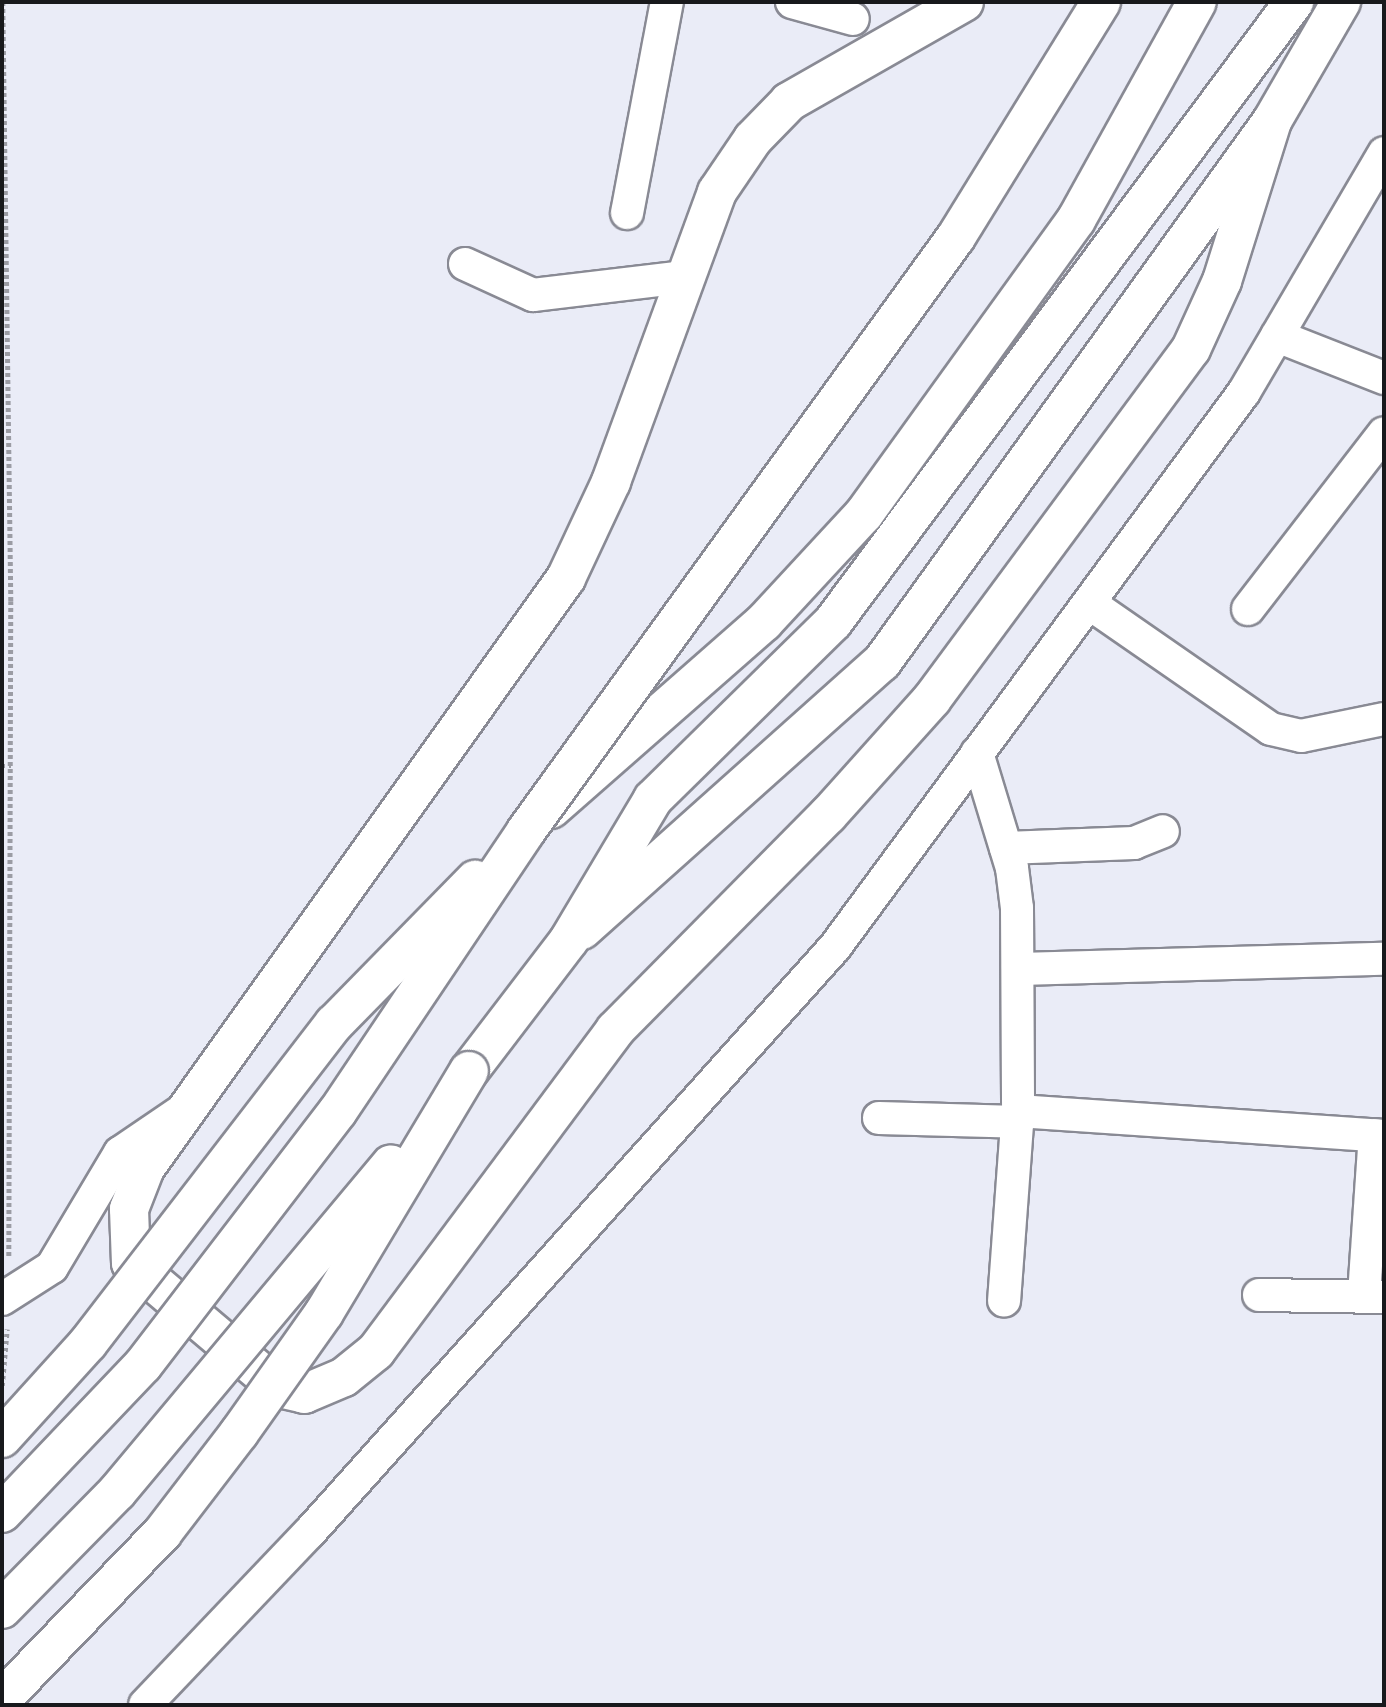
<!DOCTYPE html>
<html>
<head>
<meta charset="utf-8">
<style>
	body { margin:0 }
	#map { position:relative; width:1386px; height:1707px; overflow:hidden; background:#eaecf7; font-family:Jost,sans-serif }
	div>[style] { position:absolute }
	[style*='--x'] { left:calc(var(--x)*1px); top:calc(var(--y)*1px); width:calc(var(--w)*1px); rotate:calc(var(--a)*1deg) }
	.path>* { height:4.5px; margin-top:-2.25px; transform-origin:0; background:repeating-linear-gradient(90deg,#9b9ca4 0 3.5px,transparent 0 7px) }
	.roads { filter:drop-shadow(2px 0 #898a94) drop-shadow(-2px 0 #898a94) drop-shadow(0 2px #898a94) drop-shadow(0 -2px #898a94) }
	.minor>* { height:32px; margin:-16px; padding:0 16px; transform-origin:16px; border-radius:16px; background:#fff }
	.highway>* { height:38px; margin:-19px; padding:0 19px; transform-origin:19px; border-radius:19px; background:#fff }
	.bridges { filter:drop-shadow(2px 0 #898a94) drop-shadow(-2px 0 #898a94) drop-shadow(0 2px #898a94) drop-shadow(0 -2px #898a94) }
	.highway-bridge>* { height:38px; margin:-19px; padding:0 19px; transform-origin:19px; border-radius:19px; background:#fff }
	span { translate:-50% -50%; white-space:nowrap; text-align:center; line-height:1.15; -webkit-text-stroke:5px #fff; paint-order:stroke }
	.frame { position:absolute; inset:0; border:4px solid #18191c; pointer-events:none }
</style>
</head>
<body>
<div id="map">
	<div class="path">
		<div style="--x:3;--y:2;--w:599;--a:89.23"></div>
		<div style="--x:11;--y:601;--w:656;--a:90.17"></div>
		<div style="--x:2;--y:766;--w:9;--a:0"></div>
		<div style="--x:2;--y:1386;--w:57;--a:-85"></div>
	</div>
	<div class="roads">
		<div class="minor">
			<div style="--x:792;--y:2;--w:63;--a:15.6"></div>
			<div style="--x:627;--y:213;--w:215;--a:-79.3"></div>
			<div style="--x:465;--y:264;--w:75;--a:24.5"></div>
			<div style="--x:533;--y:295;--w:151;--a:-6.8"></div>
			<div style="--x:1277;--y:336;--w:115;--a:21.4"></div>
			<div style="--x:1089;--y:603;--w:221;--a:34.7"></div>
			<div style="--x:1271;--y:729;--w:31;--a:13"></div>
			<div style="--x:1301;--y:736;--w:85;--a:-11.6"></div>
			<div style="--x:1248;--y:609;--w:222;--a:-52.3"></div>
			<div style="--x:977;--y:753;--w:120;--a:73.1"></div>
			<div style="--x:1012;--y:868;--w:40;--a:82.9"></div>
			<div style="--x:1017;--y:908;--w:203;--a:89.7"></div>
			<div style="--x:1018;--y:1111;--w:190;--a:94.2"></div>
			<div style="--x:1006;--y:848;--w:128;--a:-2.2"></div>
			<div style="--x:1134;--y:843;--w:31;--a:-22"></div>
			<div style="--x:1018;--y:969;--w:366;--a:-1.6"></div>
			<div style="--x:1018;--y:1111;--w:367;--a:3.9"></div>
			<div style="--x:879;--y:1118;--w:139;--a:1.6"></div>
			<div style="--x:1259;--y:1295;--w:124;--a:0.9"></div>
			<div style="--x:1364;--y:1295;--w:160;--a:-86.1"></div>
			<div style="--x:2;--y:1299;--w:59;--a:-32.6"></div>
			<div style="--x:52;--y:1267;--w:133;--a:-59.2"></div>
			<div style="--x:120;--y:1153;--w:73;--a:-34.3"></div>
			<div style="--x:145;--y:1705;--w:238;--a:-46.4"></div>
			<div style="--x:309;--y:1533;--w:787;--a:-48.09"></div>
			<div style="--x:835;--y:947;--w:689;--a:-53.61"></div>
			<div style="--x:1244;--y:392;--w:277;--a:-59.6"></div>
		</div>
		<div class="highway">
			<div style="--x:964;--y:2;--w:202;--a:150.3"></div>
			<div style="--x:789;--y:102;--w:52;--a:134.2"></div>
			<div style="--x:753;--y:139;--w:64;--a:124.2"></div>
			<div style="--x:717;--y:192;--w:309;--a:110.1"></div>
			<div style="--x:611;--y:482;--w:106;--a:115.1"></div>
			<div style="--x:566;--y:578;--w:725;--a:125.51"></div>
			<div style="--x:145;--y:1168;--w:44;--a:111.3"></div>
			<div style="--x:129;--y:1209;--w:54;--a:87.9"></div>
			<div style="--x:131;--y:1263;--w:194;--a:40.2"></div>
			<div style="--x:279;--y:1388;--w:26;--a:13"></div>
			<div style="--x:304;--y:1394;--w:43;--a:-23"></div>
			<div style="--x:344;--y:1377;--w:41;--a:-39.1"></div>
			<div style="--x:376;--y:1351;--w:400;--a:-53.3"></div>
			<div style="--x:615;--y:1030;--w:303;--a:-45.3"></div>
			<div style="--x:828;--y:815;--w:156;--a:-48.1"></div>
			<div style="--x:932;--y:699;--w:435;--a:-53.5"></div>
			<div style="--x:1191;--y:349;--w:75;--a:-65.5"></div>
			<div style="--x:1222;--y:281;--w:168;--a:-72.6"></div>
			<div style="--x:551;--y:809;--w:283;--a:-41.3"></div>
			<div style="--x:764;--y:622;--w:147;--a:-47.2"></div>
			<div style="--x:864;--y:514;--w:362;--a:-54.2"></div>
			<div style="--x:1076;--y:220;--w:249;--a:-61"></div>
			<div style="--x:582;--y:930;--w:402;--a:-41.8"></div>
			<div style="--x:882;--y:662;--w:667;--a:-54.21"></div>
			<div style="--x:1272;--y:121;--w:138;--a:-59.9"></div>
			<div style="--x:469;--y:1071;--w:165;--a:-52.6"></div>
			<div style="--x:569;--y:940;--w:164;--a:-59.2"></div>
			<div style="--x:653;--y:799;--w:252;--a:-44.5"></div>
			<div style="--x:833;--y:622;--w:773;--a:-53.37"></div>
		</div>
	</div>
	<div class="bridges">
		<div class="highway-bridge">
			<div style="--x:2;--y:1438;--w:128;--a:-47.8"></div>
			<div style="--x:88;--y:1343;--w:403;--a:-52.4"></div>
			<div style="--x:334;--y:1024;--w:202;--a:-45.6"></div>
			<div style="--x:2;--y:1513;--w:204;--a:-46.4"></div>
			<div style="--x:143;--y:1365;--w:320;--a:-52.5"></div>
			<div style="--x:338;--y:1111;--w:337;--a:-56.1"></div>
			<div style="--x:526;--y:831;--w:733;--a:-54.1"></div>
			<div style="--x:956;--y:237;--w:276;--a:-58.3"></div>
			<div style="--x:2;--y:1609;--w:164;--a:-45.5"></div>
			<div style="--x:117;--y:1492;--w:427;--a:-50.1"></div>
			<div style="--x:2;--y:1699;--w:232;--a:-46"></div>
			<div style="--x:163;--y:1532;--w:125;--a:-52.5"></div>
			<div style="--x:239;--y:1433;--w:147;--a:-54.7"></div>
			<div style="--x:324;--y:1313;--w:282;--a:-59.1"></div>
		</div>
	</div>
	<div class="frame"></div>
</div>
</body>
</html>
